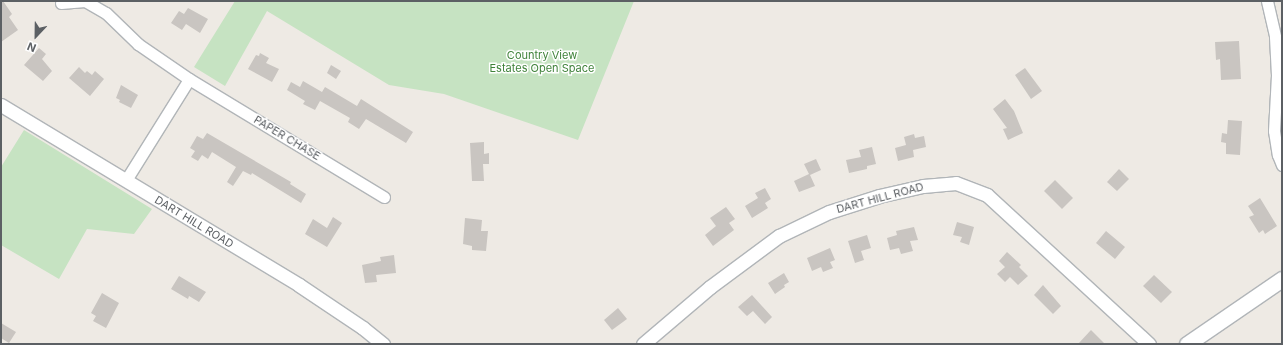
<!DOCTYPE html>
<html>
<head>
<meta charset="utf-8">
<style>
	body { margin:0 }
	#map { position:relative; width:1283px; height:345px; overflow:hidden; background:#eeeae4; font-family:Inter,sans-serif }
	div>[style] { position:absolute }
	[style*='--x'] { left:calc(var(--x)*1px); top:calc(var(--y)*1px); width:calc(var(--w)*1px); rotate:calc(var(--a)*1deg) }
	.green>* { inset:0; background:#c6e3c2 }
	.building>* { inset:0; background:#c9c5c1 }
	.roads { filter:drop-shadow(1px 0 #b1b5b8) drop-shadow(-1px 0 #b1b5b8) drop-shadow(0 1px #b1b5b8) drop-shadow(0 -1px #b1b5b8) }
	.minor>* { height:11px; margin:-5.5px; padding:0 5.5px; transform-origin:5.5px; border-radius:5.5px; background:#fff }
	.tertiary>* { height:13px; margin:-6.5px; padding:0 6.5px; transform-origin:6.5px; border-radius:6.5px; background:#fff }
	.secondary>* { height:15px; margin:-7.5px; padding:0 7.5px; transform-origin:7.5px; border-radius:7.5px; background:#fff }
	span { translate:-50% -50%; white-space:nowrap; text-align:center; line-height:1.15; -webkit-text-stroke:3px #fff; paint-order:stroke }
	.park-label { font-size:11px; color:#40833b }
	.street-label { font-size:11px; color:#5c6064 }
	.frame { position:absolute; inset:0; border:2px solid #5c6064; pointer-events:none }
	.north { position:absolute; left:16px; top:16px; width:40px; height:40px; -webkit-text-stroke:3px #fff; paint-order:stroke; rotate:202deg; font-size:11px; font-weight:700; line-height:16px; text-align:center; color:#5c6064 }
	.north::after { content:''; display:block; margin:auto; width:14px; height:18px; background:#5c6064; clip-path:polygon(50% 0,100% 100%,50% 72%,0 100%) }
</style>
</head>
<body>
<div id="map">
	<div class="green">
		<div style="clip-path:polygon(235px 1px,634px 1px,578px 140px,444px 94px,389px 85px,267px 11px,225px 86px,194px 67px)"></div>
		<div style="clip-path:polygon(24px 130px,152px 209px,134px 234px,87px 229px,59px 279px,1px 245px,1px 167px)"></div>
	</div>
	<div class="building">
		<div style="clip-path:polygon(1px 1px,3px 1px,12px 14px,9px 17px,18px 30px,1px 42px)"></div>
		<div style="clip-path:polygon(188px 8px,208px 19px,200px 33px,186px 24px,182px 30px,171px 23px,179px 11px,184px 14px)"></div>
		<div style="clip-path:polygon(1239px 41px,1241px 79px,1221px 80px,1220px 59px,1216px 60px,1215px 42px)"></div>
		<div style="clip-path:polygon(39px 48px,46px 54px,42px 59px,52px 71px,43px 81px,24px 65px)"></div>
		<div style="clip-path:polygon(260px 53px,269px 58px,266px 63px,279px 69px,272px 82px,248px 69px,256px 55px,259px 56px)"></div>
		<div style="clip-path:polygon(331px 65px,341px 71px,336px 79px,327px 73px)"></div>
		<div style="clip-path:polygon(79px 67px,85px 73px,87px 71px,92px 75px,95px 71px,104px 79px,90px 96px,69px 78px)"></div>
		<div style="clip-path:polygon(1025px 68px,1042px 91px,1031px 99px,1015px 75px)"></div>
		<div style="clip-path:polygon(303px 81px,322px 92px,325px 87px,357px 106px,361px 99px,413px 132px,406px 143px,366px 119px,359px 129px,348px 122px,350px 118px,320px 101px,315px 110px,303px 104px,305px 101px,287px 90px,291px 82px,300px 87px)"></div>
		<div style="clip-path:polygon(121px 85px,138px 95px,131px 108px,119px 102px,120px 100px,116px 98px)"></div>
		<div style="clip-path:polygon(1005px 99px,1014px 111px,1023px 133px,1008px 140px,1003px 129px,1007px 128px,993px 109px)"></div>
		<div style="clip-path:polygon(1228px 120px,1242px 121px,1240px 155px,1226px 154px,1226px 143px,1221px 142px,1222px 133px,1227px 134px)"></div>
		<div style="clip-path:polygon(207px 133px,291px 182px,290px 184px,306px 194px,301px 203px,252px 173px,251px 175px,243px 171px,233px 186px,227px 182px,236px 167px,212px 152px,208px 159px,202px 155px,198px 161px,191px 157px,195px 151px,190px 148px,197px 136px,203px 139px)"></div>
		<div style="clip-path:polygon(914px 134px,915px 138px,924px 136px,926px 147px,913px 150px,914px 157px,898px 161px,895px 148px,906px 145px,904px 137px)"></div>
		<div style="clip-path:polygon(484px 142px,484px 154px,489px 153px,489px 164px,483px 164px,484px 181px,472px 181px,470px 143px)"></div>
		<div style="clip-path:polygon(872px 147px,876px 164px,867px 166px,867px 169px,849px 173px,846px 160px,861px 157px,859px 150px)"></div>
		<div style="clip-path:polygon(816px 159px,821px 170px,810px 175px,815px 186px,799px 192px,794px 181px,809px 174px,804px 164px)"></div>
		<div style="clip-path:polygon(1119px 169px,1129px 179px,1117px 191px,1107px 182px)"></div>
		<div style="clip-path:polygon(1055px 180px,1073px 198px,1062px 209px,1044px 191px)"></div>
		<div style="clip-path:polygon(765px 188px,771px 199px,765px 203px,768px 208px,752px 218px,745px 206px,758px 198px,755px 193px)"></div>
		<div style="clip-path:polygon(1260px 198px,1277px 226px,1265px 234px,1263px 230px,1259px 233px,1249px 217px,1254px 215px,1248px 206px)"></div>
		<div style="clip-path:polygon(726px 207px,735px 219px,729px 223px,734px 230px,713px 246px,705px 235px,716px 226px,710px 218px)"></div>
		<div style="clip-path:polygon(333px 217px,342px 223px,327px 247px,305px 234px,313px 219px,327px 228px)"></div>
		<div style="clip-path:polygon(465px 218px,482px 220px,481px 231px,488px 231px,486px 251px,472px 250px,472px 246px,463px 244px)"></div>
		<div style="clip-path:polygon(957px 222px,974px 227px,969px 245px,960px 242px,962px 237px,953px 235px)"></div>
		<div style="clip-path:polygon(914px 227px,918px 240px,910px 241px,913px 251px,901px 254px,899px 248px,890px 250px,887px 238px,897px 235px,896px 231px)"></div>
		<div style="clip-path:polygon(1106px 231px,1125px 247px,1115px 259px,1096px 243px)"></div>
		<div style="clip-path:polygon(867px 235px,871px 248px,861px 251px,864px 260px,855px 263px,848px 241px)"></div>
		<div style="clip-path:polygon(830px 248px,835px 260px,830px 262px,833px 268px,823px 272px,821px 267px,812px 271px,807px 258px)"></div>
		<div style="clip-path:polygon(1007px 252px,1021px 265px,1019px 267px,1028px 276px,1018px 285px,1010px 277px,1005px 282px,997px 274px,1005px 267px,999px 261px)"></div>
		<div style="clip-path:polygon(394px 255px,396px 273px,376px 275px,377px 282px,365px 283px,362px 265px,381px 261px,380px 257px)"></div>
		<div style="clip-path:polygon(784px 273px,789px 282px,784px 285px,785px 287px,775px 294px,768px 283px)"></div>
		<div style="clip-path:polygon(1154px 275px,1172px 292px,1161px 303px,1143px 286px)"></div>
		<div style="clip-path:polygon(179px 276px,206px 292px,199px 302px,189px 296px,188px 299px,171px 289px)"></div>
		<div style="clip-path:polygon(1043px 285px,1061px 306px,1053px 314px,1034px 295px)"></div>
		<div style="clip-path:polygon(102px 293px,119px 303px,106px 328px,93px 321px,96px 316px,91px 313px)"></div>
		<div style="clip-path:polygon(752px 295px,772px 317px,765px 324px,753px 311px,747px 316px,738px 307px)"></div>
		<div style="clip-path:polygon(618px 308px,627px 319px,612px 330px,604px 320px)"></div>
		<div style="clip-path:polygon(1px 323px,16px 332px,9px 343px,1px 338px)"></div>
		<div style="clip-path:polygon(1091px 330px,1105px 344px,1078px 344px)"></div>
	</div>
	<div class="roads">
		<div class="minor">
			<div style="--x:1267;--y:1;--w:37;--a:77"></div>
			<div style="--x:1275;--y:37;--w:38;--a:87"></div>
			<div style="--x:1277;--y:75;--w:56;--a:93.1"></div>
			<div style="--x:1274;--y:131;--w:24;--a:81"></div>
			<div style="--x:1278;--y:155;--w:11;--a:68"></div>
			<div style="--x:61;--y:3;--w:24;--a:-5"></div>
			<div style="--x:85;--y:1;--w:24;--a:30"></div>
			<div style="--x:106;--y:13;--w:45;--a:44.1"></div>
			<div style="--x:138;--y:44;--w:62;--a:34.5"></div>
			<div style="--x:189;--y:79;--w:228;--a:31.2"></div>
			<div style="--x:126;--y:180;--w:119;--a:-58"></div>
		</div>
		<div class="tertiary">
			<div style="--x:1;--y:105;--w:348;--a:31.1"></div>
			<div style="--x:299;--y:285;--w:77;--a:33.9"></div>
			<div style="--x:363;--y:328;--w:26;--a:39"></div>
			<div style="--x:643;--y:344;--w:88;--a:-40.4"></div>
			<div style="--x:710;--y:287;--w:86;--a:-36.5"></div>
			<div style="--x:779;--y:236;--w:55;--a:-25.6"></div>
			<div style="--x:829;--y:212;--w:52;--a:-17.7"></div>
			<div style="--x:879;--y:196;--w:45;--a:-12.8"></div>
			<div style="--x:923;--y:186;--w:33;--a:-5"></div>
			<div style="--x:956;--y:183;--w:33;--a:21"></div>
			<div style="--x:987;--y:195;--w:220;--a:42.6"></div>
		</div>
		<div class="secondary">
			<div style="--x:1187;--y:344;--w:115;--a:-34.4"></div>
		</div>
	</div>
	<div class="park-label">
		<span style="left:542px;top:62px">Country View<br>Estates Open Space</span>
	</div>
	<div class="street-label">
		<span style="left:287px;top:138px;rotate:31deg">PAPER CHASE</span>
		<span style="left:880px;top:198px;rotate:-15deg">DART HILL ROAD</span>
		<span style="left:194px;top:222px;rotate:31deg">DART HILL ROAD</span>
	</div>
	<div class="frame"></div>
	<div class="north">N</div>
</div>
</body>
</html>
